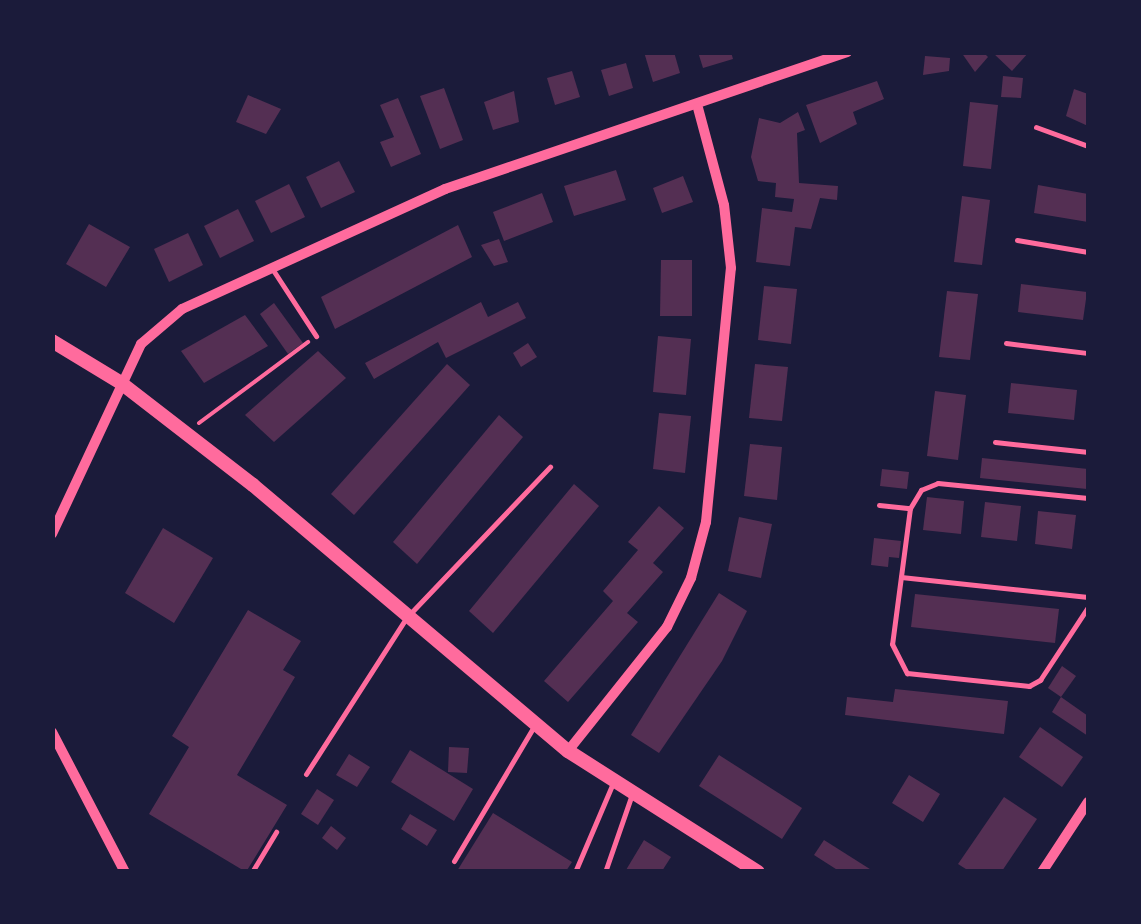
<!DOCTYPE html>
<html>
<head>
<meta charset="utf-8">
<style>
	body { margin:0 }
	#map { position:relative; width:1141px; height:924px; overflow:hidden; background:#1b1b3a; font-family:"PT Sans Narrow",sans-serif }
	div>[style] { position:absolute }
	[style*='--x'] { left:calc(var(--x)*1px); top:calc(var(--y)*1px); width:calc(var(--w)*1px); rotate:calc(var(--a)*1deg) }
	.building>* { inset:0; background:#542f53 }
	.path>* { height:4px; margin:-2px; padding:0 2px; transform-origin:2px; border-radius:2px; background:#ff6b9d }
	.service>* { height:5px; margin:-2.5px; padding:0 2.5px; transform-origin:2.5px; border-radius:2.5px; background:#ff6b9d }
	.minor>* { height:10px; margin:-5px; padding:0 5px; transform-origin:5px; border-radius:5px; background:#ff6b9d }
	.secondary>* { height:14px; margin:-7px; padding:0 7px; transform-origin:7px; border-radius:7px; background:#ff6b9d }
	span { translate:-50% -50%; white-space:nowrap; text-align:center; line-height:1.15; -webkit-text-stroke:10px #1b1b3a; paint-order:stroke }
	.frame { position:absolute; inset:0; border:55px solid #1b1b3a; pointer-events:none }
</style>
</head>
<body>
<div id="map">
	<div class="building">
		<div style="clip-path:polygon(644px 52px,674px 52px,680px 73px,653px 82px)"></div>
		<div style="clip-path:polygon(698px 52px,731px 52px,733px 59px,703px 68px)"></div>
		<div style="clip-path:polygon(961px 52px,983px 52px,988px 57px,975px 72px)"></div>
		<div style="clip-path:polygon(992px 52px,1029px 52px,1012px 71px)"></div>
		<div style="clip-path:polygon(925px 56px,950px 58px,949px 71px,923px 75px)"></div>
		<div style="clip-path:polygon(626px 63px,633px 88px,609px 96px,601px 70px)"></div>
		<div style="clip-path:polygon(572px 71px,580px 97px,555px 105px,547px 78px)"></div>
		<div style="clip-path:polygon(1003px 76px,1023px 78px,1021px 98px,1001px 97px)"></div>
		<div style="clip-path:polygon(877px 81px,884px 99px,853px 112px,857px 124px,820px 143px,806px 105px)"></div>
		<div style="clip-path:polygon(444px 88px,463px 140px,440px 149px,420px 96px)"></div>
		<div style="clip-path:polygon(1074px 89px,1088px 94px,1088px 126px,1066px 116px)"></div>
		<div style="clip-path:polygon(514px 91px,519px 122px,493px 130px,484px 102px)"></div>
		<div style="clip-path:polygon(248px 95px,281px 109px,266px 134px,236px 122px)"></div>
		<div style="clip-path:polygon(398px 98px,421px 154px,391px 167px,380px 142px,394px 137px,380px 105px)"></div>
		<div style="clip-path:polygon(970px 102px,998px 105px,991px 169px,963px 166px)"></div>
		<div style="clip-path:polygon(798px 112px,805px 130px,797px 133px,799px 183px,838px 186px,837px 200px,820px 198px,811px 229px,795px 227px,790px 266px,756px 262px,762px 208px,792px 212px,794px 199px,775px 197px,776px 183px,758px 181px,751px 157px,759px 118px,780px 123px)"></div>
		<div style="clip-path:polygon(339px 161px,355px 192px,321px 208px,306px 177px)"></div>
		<div style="clip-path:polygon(616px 170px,626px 200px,574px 216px,564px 186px)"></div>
		<div style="clip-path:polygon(683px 176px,693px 202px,662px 213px,653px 188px)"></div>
		<div style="clip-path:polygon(289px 184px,305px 217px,271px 233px,255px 201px)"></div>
		<div style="clip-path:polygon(1038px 185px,1088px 194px,1088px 222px,1034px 213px)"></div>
		<div style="clip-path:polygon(542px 193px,553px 222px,504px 241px,493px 212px)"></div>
		<div style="clip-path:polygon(962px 196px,990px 200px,982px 265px,954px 262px)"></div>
		<div style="clip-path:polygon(238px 209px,254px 241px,220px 258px,204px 226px)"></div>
		<div style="clip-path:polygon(89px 224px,130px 247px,106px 287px,66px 264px)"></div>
		<div style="clip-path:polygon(458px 225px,472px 257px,335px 329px,321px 297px)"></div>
		<div style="clip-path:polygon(188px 233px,203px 265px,169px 282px,154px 249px)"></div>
		<div style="clip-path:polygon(499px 239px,508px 262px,494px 266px,481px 245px)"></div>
		<div style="clip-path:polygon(661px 260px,692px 260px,692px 316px,660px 316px)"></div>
		<div style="clip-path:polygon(1021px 284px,1087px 292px,1083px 320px,1018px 312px)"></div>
		<div style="clip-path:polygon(764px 286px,797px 289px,791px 344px,758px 340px)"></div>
		<div style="clip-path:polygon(947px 291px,978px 294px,970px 360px,939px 357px)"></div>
		<div style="clip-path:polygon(481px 302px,488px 317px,518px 302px,526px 318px,446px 358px,438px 342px,374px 379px,365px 363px)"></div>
		<div style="clip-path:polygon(274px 303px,303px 343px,288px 354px,260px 314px)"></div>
		<div style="clip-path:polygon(245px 315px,268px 346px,204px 383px,181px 351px)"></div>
		<div style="clip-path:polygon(658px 336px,691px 339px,686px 395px,653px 392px)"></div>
		<div style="clip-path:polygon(528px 343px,537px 357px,521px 367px,513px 353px)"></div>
		<div style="clip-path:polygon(318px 351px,346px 378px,274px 442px,245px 415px)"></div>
		<div style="clip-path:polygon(447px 364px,470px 385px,354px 515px,331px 494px)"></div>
		<div style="clip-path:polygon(755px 364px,788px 367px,782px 421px,749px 418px)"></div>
		<div style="clip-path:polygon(1011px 383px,1077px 390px,1074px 420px,1008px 413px)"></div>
		<div style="clip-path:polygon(935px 391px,966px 395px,958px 460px,927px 456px)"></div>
		<div style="clip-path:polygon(659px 413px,691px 416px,685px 473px,653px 469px)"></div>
		<div style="clip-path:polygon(499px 415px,523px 437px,417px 564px,393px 542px)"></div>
		<div style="clip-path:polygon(750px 444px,782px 447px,777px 500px,744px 496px)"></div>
		<div style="clip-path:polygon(982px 458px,1088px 469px,1087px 489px,980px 478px)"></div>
		<div style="clip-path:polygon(882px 469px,909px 472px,907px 489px,880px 486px)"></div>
		<div style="clip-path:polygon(574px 484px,599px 506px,493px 633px,469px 611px)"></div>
		<div style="clip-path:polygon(927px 497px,964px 501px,961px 534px,923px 530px)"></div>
		<div style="clip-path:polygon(985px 502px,1021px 506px,1017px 541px,981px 537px)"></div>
		<div style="clip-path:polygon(659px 506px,684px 528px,653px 563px,663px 572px,627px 613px,638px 622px,568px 702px,544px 681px,613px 601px,603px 591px,638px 550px,628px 542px)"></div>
		<div style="clip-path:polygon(1038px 511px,1076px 515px,1072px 549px,1035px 544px)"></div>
		<div style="clip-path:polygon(739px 517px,772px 524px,761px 578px,728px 571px)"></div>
		<div style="clip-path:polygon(163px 528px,213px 558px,174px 623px,125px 593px)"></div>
		<div style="clip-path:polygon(874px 538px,901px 541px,899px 558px,889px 557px,888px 567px,871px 565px)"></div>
		<div style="clip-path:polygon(719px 593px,747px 611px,722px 661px,659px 753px,631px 735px)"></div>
		<div style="clip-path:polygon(915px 594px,1059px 609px,1055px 643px,911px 627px)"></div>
		<div style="clip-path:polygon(248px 610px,301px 641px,283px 670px,295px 677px,237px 775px,287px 805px,246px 872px,149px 814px,189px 747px,172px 736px)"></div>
		<div style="clip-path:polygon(1062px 666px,1076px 676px,1061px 697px,1048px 688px)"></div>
		<div style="clip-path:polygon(895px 689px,1008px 701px,1004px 734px,845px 715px,847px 697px,893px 702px)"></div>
		<div style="clip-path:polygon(1061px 697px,1088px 716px,1088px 736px,1052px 712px)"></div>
		<div style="clip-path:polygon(1040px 727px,1083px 757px,1062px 787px,1019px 757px)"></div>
		<div style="clip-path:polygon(449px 747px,469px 748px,467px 773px,448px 772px)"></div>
		<div style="clip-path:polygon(410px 750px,473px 789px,454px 821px,391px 782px)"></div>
		<div style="clip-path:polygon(349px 754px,370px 767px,357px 787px,336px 775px)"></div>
		<div style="clip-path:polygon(719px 755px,802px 808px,782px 839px,699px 786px)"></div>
		<div style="clip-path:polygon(909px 775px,940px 794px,923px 822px,892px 803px)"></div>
		<div style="clip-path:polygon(317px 789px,334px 800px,318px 825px,301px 814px)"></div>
		<div style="clip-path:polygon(1004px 797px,1037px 819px,1002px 871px,969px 871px,958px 864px)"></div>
		<div style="clip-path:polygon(493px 813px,572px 862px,566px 871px,457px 871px)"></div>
		<div style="clip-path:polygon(410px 814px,437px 830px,427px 846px,401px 829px)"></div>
		<div style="clip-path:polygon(331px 826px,346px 838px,337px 850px,322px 838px)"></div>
		<div style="clip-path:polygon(644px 840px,671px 857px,662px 871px,626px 870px)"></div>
		<div style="clip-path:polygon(824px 840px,873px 871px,839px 871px,814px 855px)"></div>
	</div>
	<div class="path">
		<div style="--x:199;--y:423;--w:136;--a:-36.6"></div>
	</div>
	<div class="service">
		<div style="--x:1036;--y:127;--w:55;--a:20.1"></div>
		<div style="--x:1017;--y:240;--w:72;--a:9.6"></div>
		<div style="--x:273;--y:270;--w:79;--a:56.9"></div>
		<div style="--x:1006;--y:343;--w:83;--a:7"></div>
		<div style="--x:995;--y:442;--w:94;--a:6.1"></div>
		<div style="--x:1088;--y:498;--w:151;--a:-174.3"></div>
		<div style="--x:938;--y:483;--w:18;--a:158"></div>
		<div style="--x:921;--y:490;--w:21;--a:121"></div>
		<div style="--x:910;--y:508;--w:137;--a:97.5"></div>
		<div style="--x:892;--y:644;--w:33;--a:63"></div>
		<div style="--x:907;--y:673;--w:123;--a:6.1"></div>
		<div style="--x:1029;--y:686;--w:13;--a:-29"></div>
		<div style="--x:1040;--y:680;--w:87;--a:-56.7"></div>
		<div style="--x:879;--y:505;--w:31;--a:6"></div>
		<div style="--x:901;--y:577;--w:188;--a:6.1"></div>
		<div style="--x:306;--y:774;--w:185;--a:-57.3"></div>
		<div style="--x:406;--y:618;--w:209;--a:-46.4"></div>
		<div style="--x:454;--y:861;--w:157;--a:-59.3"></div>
		<div style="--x:252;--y:872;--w:47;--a:-59"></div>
		<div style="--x:575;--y:872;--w:97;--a:-66.9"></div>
		<div style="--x:605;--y:872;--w:83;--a:-70.9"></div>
	</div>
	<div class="minor">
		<div style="--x:52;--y:534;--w:210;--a:-64.9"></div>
		<div style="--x:141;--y:344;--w:54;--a:-40.5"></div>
		<div style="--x:182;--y:309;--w:289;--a:-24.5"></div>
		<div style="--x:445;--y:189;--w:425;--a:-18.8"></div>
		<div style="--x:52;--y:732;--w:158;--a:62.5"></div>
		<div style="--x:568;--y:751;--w:159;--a:-51.4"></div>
		<div style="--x:667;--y:627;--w:55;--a:-63.9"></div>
		<div style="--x:691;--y:578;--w:58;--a:-75"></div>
		<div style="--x:706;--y:522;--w:255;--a:-84.4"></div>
		<div style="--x:731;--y:268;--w:63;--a:-96.3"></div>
		<div style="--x:724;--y:205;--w:100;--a:-105"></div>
		<div style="--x:1042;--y:872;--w:84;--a:-56.7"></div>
	</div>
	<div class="secondary">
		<div style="--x:52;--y:341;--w:81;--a:31.3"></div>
		<div style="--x:121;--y:383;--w:167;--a:37.7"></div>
		<div style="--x:253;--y:485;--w:412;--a:40.2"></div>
		<div style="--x:568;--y:751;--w:225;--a:32.5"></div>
	</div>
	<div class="frame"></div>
</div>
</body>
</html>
